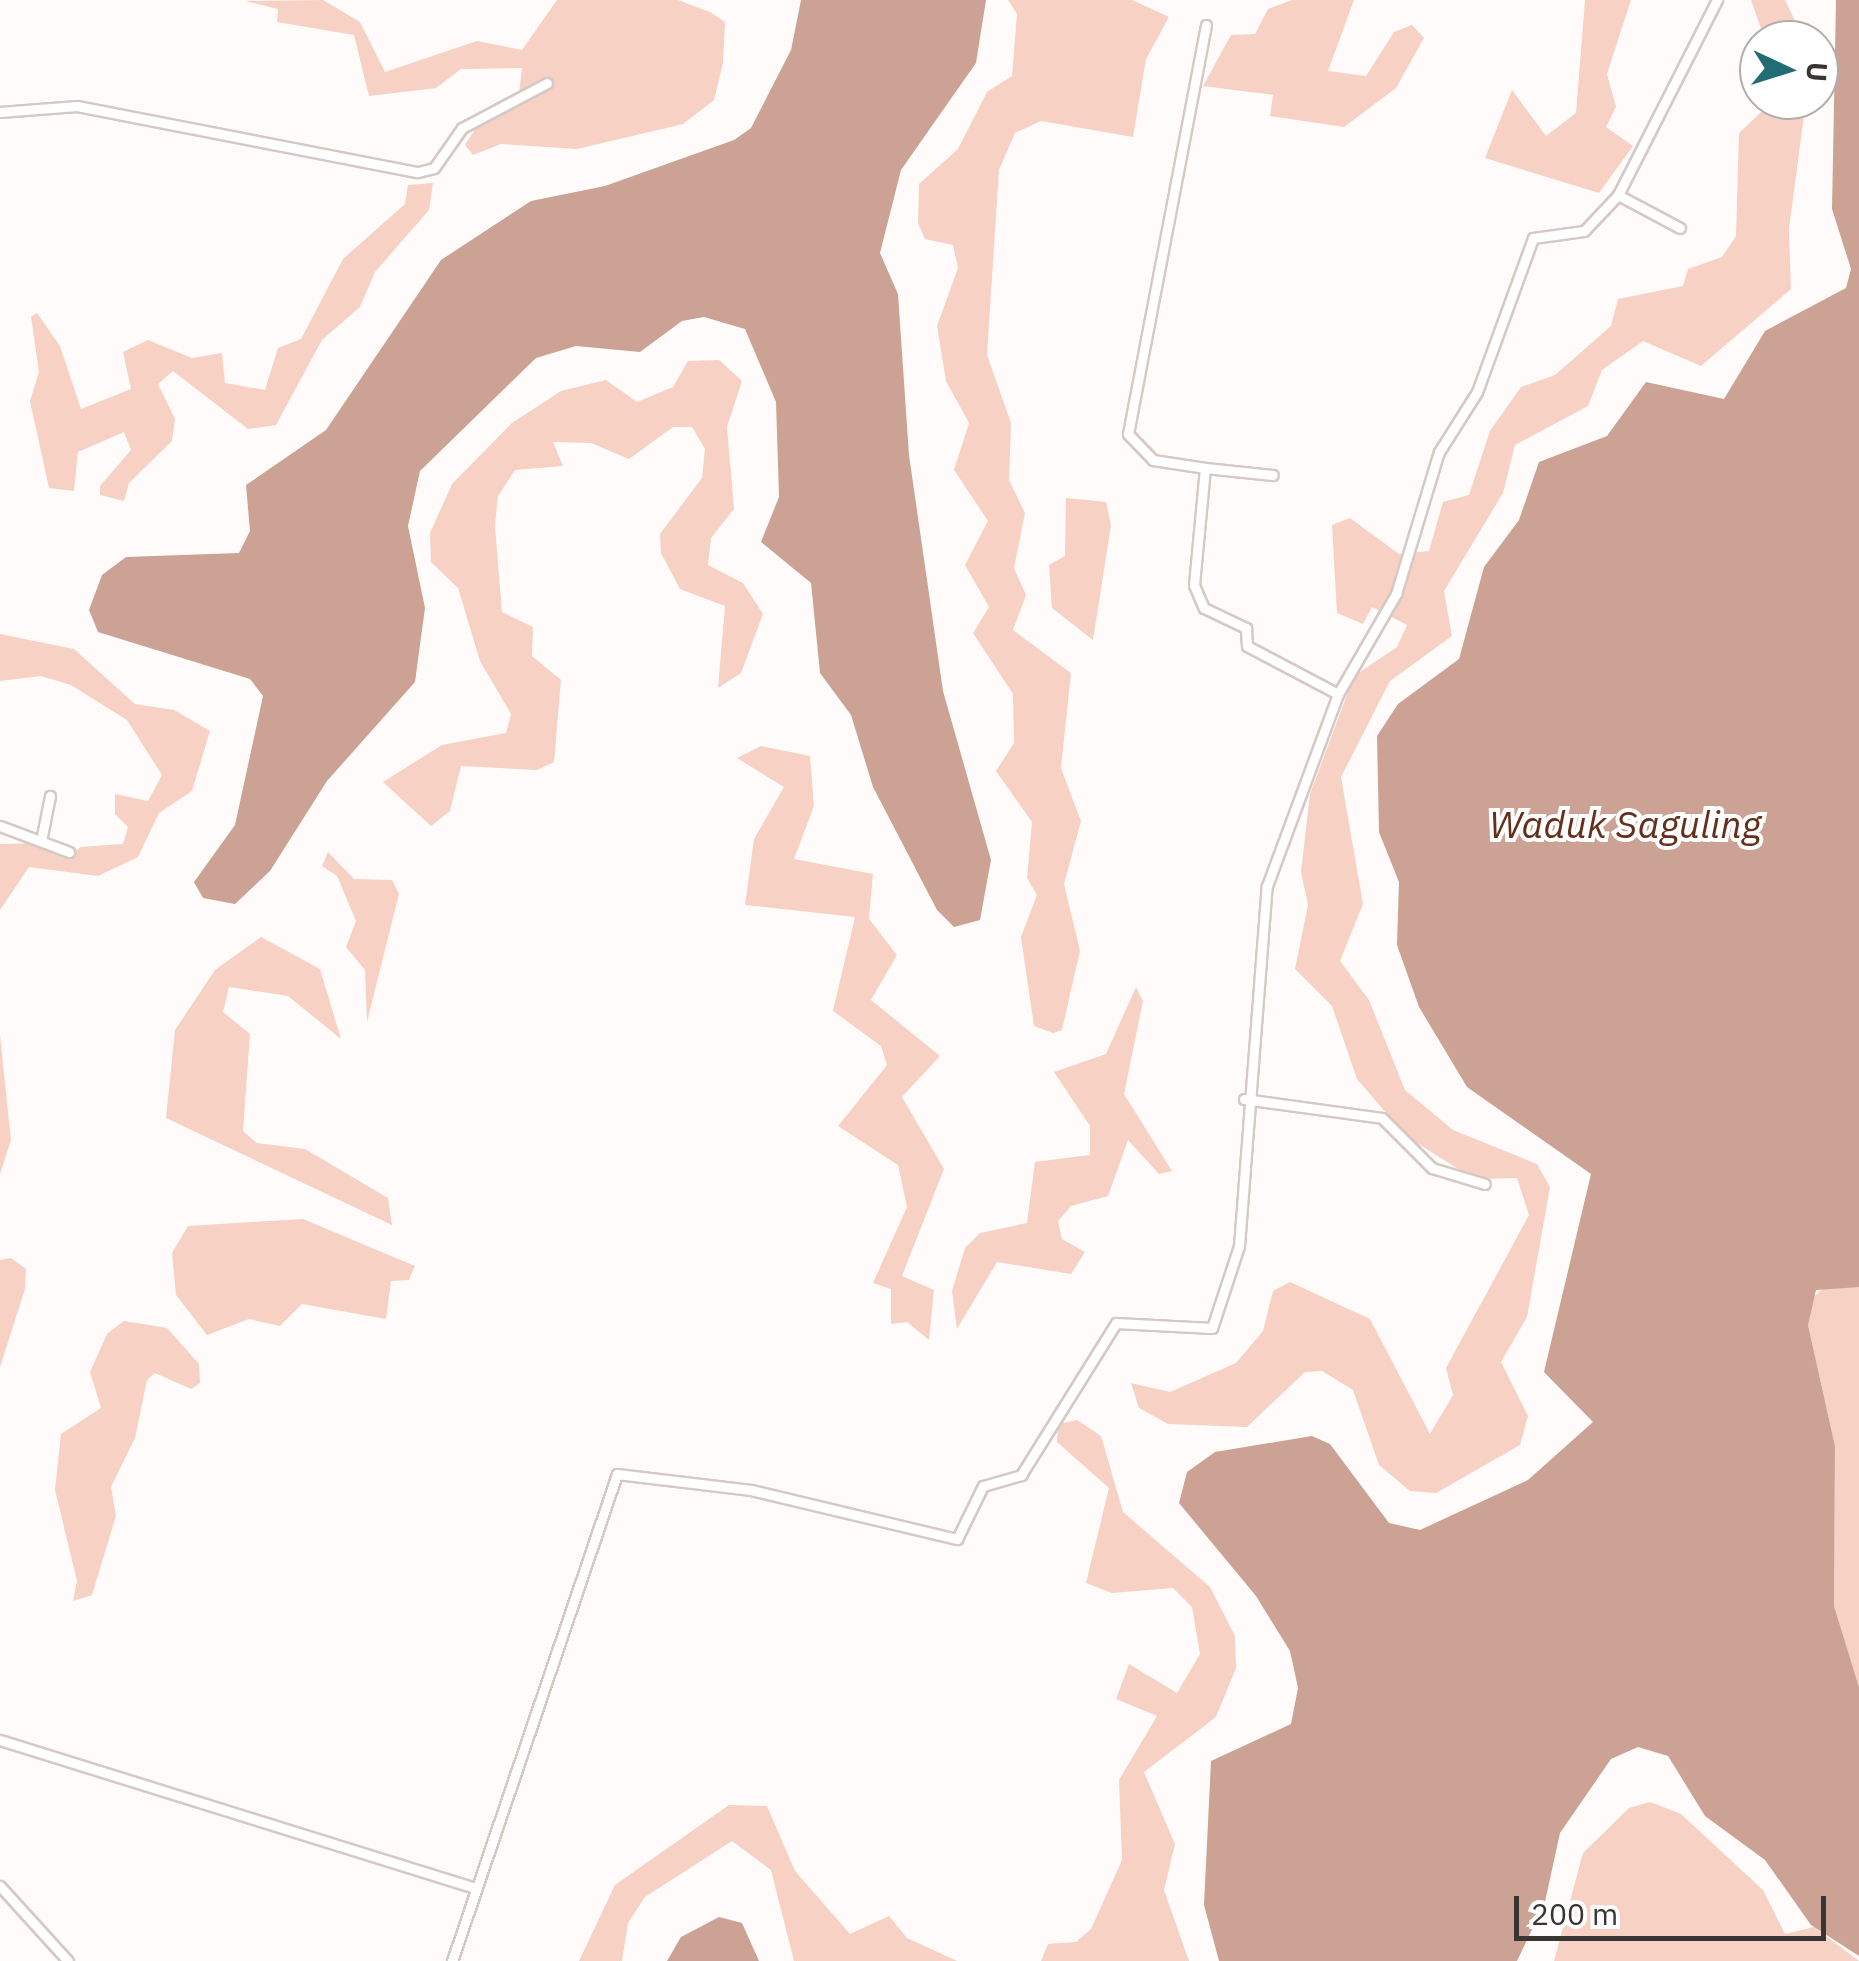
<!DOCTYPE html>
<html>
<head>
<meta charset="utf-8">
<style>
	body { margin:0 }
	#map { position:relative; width:1859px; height:1961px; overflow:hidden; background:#fefbfa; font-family:"IBM Plex Sans",sans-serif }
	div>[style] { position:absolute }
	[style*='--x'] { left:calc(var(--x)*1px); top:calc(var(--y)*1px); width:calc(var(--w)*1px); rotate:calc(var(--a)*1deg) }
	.green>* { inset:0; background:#f7d1c3 }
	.water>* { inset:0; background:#cba293 }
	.roads { filter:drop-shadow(2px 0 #d6c9c5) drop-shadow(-2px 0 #d6c9c5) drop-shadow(0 2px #d6c9c5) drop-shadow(0 -2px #d6c9c5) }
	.minor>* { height:9px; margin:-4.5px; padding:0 4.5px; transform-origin:4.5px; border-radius:4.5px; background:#fff }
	span { translate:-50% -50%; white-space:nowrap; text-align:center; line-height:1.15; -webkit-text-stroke:8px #fff; paint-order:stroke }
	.water-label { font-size:38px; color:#652f1b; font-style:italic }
	.north { position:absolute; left:1739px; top:20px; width:100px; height:100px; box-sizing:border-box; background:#fff; border:2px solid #b0aead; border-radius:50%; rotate:94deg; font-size:28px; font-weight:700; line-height:40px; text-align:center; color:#393533 }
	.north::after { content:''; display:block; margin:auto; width:35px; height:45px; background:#216c75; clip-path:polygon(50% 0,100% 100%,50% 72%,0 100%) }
	.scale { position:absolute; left:1514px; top:1896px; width:312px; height:45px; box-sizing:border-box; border:5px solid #393533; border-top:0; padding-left:12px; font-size:30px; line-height:35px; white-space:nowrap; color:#393533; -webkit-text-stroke:8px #fff; paint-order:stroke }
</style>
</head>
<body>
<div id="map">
	<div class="green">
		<div style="clip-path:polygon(323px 0,360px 22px,385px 72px,477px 41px,522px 50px,557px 0,678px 0,710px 12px,725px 22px,723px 63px,714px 100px,683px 124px,577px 149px,501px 144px,473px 155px,465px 145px,479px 123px,518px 102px,522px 68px,461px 69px,436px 88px,369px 96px,354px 35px,277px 22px,278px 9px,245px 1px)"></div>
		<div style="clip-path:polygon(1008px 0,1132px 0,1169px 17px,1146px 59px,1133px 137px,1041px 121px,1015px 133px,999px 170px,987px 355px,1011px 423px,1009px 480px,1025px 513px,1014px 568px,1026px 595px,1013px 630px,1071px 673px,1061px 768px,1081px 821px,1064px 884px,1080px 951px,1062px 1030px,1053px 1033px,1034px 1026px,1021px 937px,1037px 895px,1027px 878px,1032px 822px,996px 771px,1014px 743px,1013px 694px,973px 633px,989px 607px,965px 565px,988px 521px,954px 470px,969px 423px,946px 381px,937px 326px,958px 268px,953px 245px,925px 239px,918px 223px,919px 184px,958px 149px,987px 92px,1012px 76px,1017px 14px)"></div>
		<div style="clip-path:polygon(1292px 0,1354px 0,1328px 71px,1366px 76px,1394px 32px,1412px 25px,1424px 38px,1396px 88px,1344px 127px,1270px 116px,1273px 95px,1203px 86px,1231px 35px,1255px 34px,1268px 9px)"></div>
		<div style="clip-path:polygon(1585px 0,1631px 0,1607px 74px,1616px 107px,1606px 127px,1633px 146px,1599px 193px,1485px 158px,1512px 90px,1546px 136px,1576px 113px)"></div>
		<div style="clip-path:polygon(1751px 0,1785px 0,1804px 40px,1765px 40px)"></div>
		<div style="clip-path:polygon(1774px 100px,1806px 100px,1789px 229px,1791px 289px,1701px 366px,1643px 341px,1602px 370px,1588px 406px,1515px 445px,1503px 493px,1444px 591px,1452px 636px,1390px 681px,1341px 777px,1363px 904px,1340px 961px,1369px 1000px,1405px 1090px,1453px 1130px,1537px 1164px,1550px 1187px,1527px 1317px,1501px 1362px,1528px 1416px,1520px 1445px,1436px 1493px,1410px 1491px,1379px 1465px,1353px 1390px,1322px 1371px,1305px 1372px,1247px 1427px,1168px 1424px,1139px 1408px,1131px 1383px,1170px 1392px,1236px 1363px,1263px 1331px,1273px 1291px,1290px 1282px,1370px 1319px,1430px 1434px,1453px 1395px,1446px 1368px,1529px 1215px,1517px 1178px,1474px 1179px,1406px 1136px,1357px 1079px,1332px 1006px,1295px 969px,1308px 905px,1301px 872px,1310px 794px,1354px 676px,1397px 647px,1407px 625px,1372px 607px,1363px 624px,1337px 613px,1332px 525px,1350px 518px,1399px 554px,1429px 551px,1443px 502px,1469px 495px,1490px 431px,1521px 387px,1555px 375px,1611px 326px,1618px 299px,1683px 286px,1688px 269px,1722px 257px,1736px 236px,1739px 133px)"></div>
		<div style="clip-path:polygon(433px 183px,429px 210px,375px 272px,360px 307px,322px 340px,276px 425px,248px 429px,173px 371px,158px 384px,175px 419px,172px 441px,129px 483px,124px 501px,100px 495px,100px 486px,131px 450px,124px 432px,78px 452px,74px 491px,49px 488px,30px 401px,39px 372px,31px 317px,37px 313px,60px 346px,81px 409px,131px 389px,123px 352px,148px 340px,192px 358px,222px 353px,225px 383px,265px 390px,278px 348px,301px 339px,343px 259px,405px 204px,408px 185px)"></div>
		<div style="clip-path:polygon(719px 360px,742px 381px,727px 427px,734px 509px,711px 538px,708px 565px,743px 583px,763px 614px,741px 673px,718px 688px,725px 606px,680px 589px,661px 553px,660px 534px,702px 478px,705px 449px,692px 427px,673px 427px,629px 459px,591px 443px,553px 442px,563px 466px,515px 470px,498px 496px,495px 526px,502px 612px,533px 627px,532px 656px,561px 680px,554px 762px,537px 770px,461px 766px,450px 811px,431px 826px,383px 782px,442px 745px,506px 733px,511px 714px,480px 661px,458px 588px,431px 562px,430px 533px,452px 484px,512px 423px,561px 391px,606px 380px,637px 402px,673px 387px,688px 361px)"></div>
		<div style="clip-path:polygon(1066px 498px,1106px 502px,1111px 525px,1093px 640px,1052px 608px,1049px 565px,1065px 556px)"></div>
		<div style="clip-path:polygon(0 634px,74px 649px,135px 704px,174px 710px,210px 731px,192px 791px,159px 813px,138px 857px,98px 876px,29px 867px,0 910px,0 844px,37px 843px,65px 858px,81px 847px,123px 844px,128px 827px,115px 814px,115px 794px,148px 801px,162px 775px,127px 720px,71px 685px,41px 676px,0 681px)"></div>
		<div style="clip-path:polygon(761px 746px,810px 756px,814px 806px,794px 859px,873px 874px,869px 919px,897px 955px,871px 1000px,940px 1056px,902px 1097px,944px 1169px,902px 1276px,934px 1290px,929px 1340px,907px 1322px,891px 1324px,891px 1289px,873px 1283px,907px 1207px,898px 1165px,838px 1126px,887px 1065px,881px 1046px,833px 1011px,855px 917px,745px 905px,754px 839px,784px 787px,737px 758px)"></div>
		<div style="clip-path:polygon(328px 852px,354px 879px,392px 880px,399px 894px,367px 1022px,365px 970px,346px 947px,356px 921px,337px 876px,322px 866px)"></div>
		<div style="clip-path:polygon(261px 937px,320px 969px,341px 1039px,288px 996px,229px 987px,223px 1012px,250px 1034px,243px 1131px,257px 1143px,305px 1149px,388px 1198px,392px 1225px,166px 1118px,175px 1030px,215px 970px)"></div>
		<div style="clip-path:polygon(1136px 987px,1143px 1001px,1124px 1094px,1172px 1171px,1159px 1174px,1128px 1140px,1108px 1196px,1071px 1206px,1058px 1221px,1062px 1239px,1085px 1252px,1071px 1274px,997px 1262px,957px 1329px,952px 1291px,965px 1248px,980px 1233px,1027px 1223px,1035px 1162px,1090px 1155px,1090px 1126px,1054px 1072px,1106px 1054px)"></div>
		<div style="clip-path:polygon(0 1035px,11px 1140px,0 1174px)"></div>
		<div style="clip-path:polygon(303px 1219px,415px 1266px,409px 1280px,391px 1281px,386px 1319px,302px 1304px,280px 1326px,249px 1319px,207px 1335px,176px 1295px,172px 1253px,188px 1226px)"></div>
		<div style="clip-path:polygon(11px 1258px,26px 1269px,25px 1289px,0 1367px,0 1260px)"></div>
		<div style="clip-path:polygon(1829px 1283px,1859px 1287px,1859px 1687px,1834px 1606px,1835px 1446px,1808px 1325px,1809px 1301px)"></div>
		<div style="clip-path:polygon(124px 1321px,167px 1328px,199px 1364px,200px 1383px,191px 1389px,155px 1373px,147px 1380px,135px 1438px,111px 1487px,116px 1516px,92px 1595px,73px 1601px,77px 1581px,55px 1490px,61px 1434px,101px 1408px,90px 1372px,107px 1334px)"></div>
		<div style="clip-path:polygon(1077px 1420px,1101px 1436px,1123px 1512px,1210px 1587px,1235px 1636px,1236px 1668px,1216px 1717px,1144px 1772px,1175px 1844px,1164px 1890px,1189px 1961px,1041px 1961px,1048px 1944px,1076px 1942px,1091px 1929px,1122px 1860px,1119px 1780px,1157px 1716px,1116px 1699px,1129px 1664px,1177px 1693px,1200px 1654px,1192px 1607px,1173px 1588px,1112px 1593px,1086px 1583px,1109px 1488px,1057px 1442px,1058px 1424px)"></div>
		<div style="clip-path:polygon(1650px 1802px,1681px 1814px,1763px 1890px,1785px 1934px,1814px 1927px,1859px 1961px,1554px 1961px,1583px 1853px,1629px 1808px)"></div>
		<div style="clip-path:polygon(729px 1805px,767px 1806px,795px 1871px,850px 1934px,889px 1916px,907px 1938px,957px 1961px,794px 1961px,771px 1870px,732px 1841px,645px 1897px,628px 1923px,622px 1961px,579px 1961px,615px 1885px)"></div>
	</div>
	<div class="water">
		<div style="clip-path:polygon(801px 0,986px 0,976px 63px,901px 170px,880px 253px,898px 294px,909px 455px,943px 691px,991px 860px,980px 920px,954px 927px,937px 910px,873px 787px,851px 715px,820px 673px,811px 583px,761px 542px,779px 497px,776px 402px,745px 329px,704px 317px,682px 321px,640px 352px,576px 346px,536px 358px,420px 471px,408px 526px,425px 608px,415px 682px,327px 781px,270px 871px,235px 904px,203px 898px,194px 882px,235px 825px,263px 696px,250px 679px,98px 632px,89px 610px,102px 575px,126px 557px,239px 553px,250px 531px,246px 485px,326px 430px,441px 260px,531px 201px,605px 186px,734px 140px,751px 128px,791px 50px)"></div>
		<div style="clip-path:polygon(1836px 0,1859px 0,1859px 1287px,1816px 1290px,1808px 1325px,1835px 1446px,1834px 1606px,1859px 1687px,1859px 1956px,1811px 1925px,1765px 1860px,1705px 1816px,1668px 1756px,1638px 1747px,1611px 1759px,1560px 1833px,1545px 1902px,1517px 1961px,1219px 1961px,1204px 1905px,1211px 1761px,1291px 1724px,1298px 1688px,1290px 1651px,1256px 1596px,1179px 1503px,1187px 1472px,1215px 1452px,1312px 1436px,1330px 1444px,1389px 1523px,1420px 1530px,1528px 1480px,1593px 1422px,1544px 1372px,1591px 1174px,1467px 1087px,1419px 1007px,1397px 945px,1399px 882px,1379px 832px,1377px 736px,1398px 704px,1459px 659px,1484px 567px,1519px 520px,1539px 462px,1607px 436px,1646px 382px,1724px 399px,1765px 331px,1846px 288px,1851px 269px,1832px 209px)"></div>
		<div style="clip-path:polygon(719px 1917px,742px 1923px,759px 1961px,667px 1961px,681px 1937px)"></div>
	</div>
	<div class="roads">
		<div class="minor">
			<div style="--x:1206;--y:25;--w:416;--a:100.8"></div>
			<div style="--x:1128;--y:434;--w:36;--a:46"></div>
			<div style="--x:1153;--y:460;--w:53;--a:8.7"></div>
			<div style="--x:1205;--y:468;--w:118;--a:95.4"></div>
			<div style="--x:1194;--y:585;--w:25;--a:67"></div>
			<div style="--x:1204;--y:608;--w:47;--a:25.5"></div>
			<div style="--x:1246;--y:628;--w:18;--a:87"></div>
			<div style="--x:1247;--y:646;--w:103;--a:27.8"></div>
			<div style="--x:0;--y:112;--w:77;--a:-4.5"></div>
			<div style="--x:77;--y:106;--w:347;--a:11"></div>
			<div style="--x:418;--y:172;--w:16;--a:-14"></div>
			<div style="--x:434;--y:168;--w:49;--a:-55"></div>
			<div style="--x:462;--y:128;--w:96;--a:-27.9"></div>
			<div style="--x:1618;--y:195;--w:70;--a:28"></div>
			<div style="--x:1205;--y:468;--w:68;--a:5.9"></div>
			<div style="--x:0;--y:826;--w:74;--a:20.6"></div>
			<div style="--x:42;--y:836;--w:41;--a:-78.7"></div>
			<div style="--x:1244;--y:1099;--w:139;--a:7.8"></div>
			<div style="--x:1382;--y:1118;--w:71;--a:45"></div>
			<div style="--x:1432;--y:1168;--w:55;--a:16.8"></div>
			<div style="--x:0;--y:1740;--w:497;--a:17.3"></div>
			<div style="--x:0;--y:1886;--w:101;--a:47.8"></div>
			<div style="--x:452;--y:1961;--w:514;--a:-71.28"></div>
			<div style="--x:617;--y:1474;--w:135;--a:6.8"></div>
			<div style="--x:751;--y:1490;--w:212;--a:13.4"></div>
			<div style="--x:957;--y:1539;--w:59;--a:-63.9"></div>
			<div style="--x:983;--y:1486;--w:40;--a:-16"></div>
			<div style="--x:1021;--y:1475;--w:179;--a:-58"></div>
			<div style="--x:1116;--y:1323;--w:96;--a:3"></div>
			<div style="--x:1212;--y:1328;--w:86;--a:-71.8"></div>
			<div style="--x:1239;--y:1246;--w:361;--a:-85.6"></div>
			<div style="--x:1267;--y:886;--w:205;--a:-69.7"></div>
			<div style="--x:1338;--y:694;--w:116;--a:-59.9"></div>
			<div style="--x:1396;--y:594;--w:148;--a:-73.2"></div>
			<div style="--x:1439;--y:452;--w:71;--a:-57.7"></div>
			<div style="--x:1477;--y:392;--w:164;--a:-70"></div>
			<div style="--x:1533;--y:238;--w:51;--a:-7.8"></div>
			<div style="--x:1584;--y:231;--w:50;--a:-46.6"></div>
			<div style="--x:1618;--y:195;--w:219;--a:-63.1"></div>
		</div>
	</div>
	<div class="water-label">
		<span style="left:1625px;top:824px">Waduk Saguling</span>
	</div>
	<div class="north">U</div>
	<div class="scale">200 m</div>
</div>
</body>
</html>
